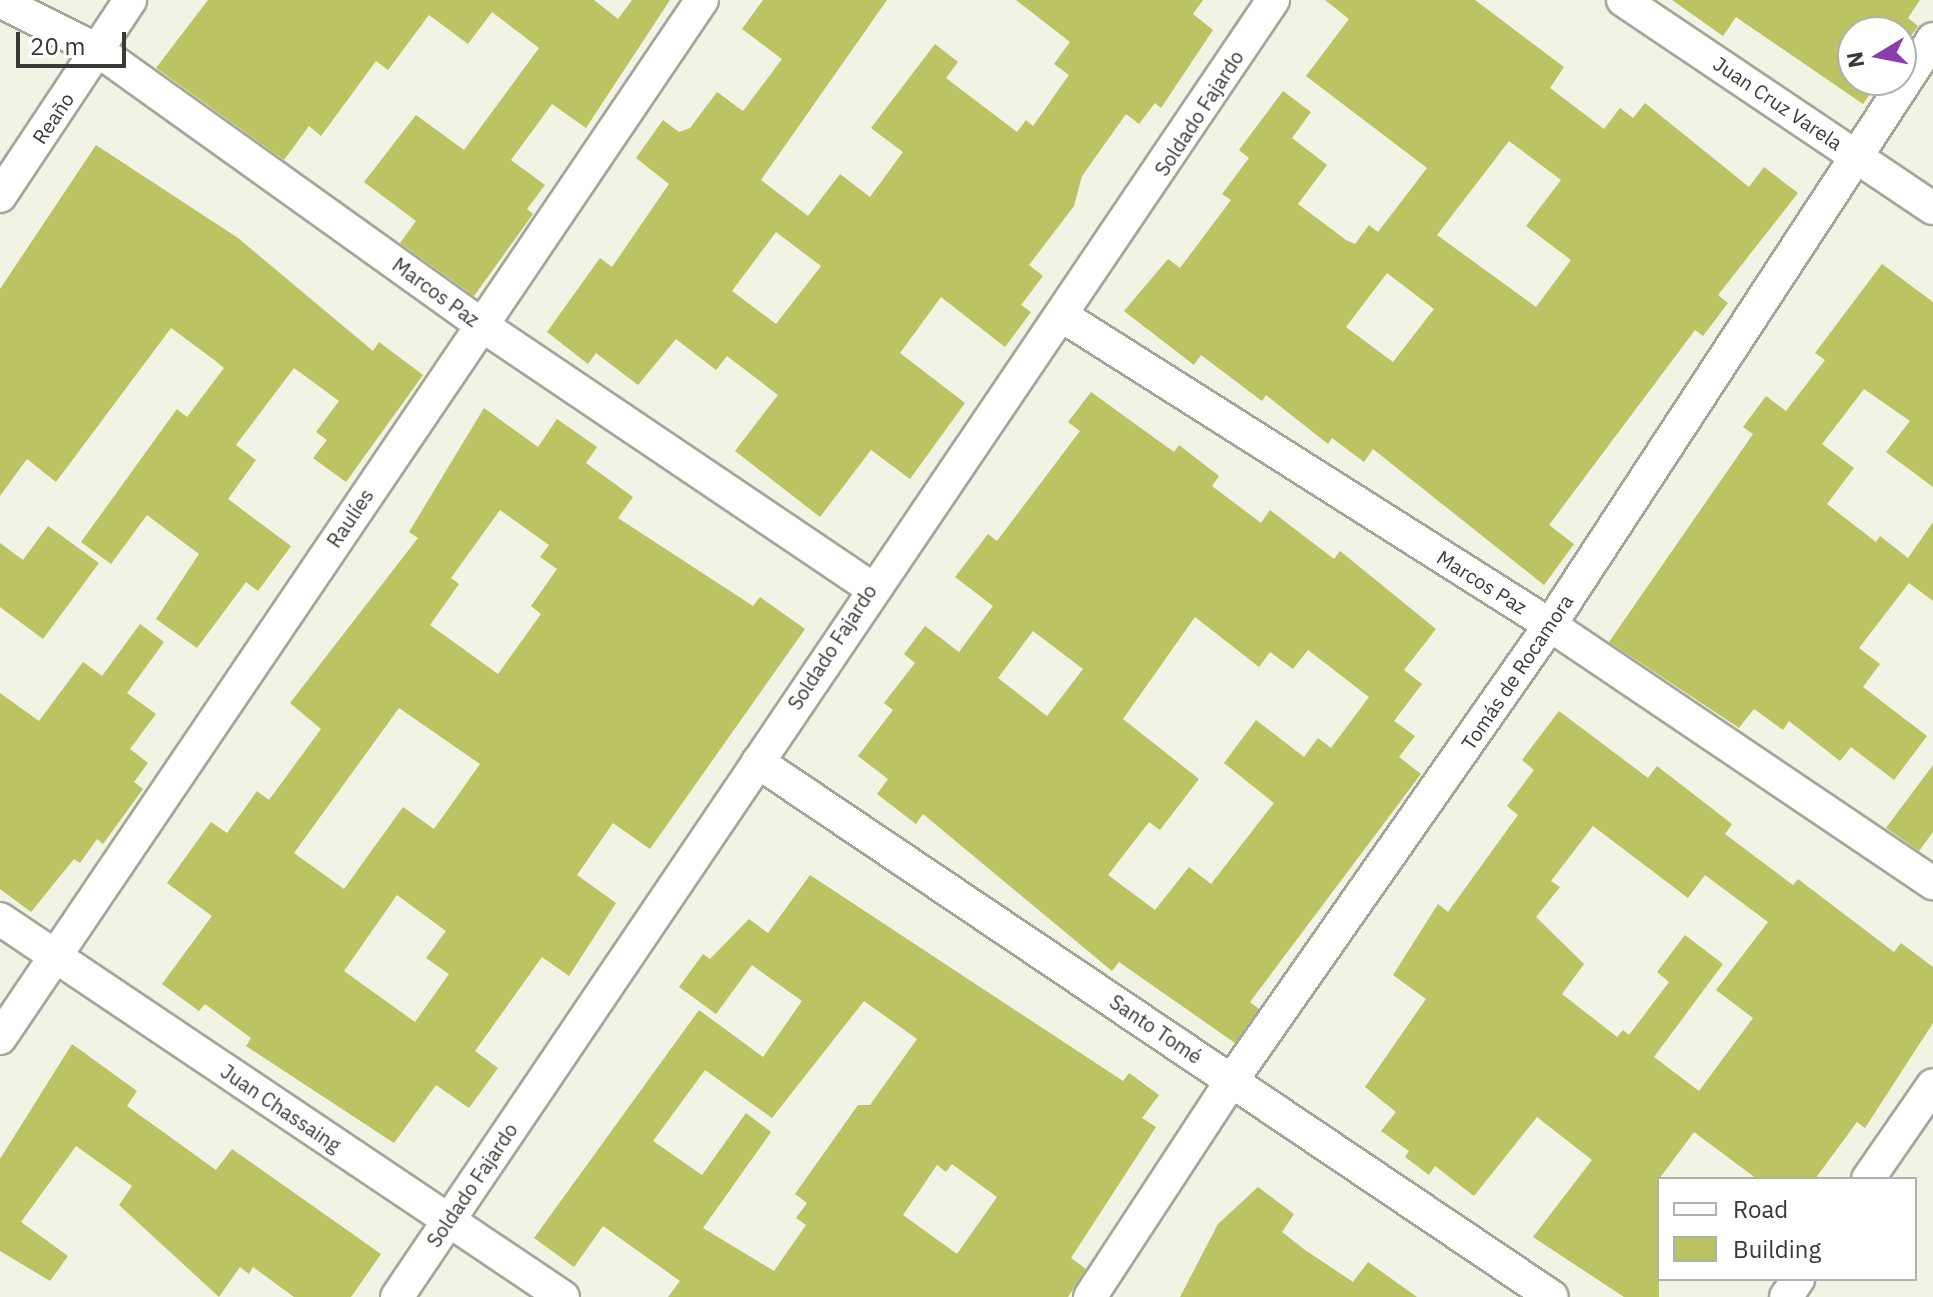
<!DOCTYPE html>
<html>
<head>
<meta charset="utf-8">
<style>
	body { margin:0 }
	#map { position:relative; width:1933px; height:1297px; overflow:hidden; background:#f1f3e4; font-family:"IBM Plex Sans",sans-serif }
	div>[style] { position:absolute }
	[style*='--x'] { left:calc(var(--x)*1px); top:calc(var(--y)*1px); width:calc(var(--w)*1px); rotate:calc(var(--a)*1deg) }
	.building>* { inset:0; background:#bbc362 }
	.roads { filter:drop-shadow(2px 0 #a4a698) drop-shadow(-2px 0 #a4a698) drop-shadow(0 2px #a4a698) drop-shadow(0 -2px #a4a698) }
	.street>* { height:32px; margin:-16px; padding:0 16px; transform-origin:16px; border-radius:16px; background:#fff }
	span { translate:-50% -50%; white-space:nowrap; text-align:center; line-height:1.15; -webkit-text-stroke:6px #fff; paint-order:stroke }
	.street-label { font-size:20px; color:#393a34 }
	.legend { position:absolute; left:1657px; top:1177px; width:260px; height:104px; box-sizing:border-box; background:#fff; border:2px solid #b0b0ae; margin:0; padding:10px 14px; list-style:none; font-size:24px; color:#393a34 }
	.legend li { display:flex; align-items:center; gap:16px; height:40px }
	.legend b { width:40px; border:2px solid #b0b0ae }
	.north { position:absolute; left:1837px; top:16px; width:80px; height:80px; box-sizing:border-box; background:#fff; border:2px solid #b0b0ae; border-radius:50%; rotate:260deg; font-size:22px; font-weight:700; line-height:32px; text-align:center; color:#393a34 }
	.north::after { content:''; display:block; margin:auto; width:28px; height:36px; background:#8b3dad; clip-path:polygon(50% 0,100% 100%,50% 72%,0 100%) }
	.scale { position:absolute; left:16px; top:32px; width:110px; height:36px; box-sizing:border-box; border:4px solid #393a34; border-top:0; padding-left:10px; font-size:24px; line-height:28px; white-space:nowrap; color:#393a34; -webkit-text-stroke:6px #fff; paint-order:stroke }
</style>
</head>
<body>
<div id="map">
	<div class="building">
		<div style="clip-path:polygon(208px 0,594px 0,618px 19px,632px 0,670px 0,586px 128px,552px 104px,511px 160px,545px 185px,527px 209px,533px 214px,474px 296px,400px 243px,416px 221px,364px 182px,416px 115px,464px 150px,539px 48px,492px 12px,468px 44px,429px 15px,388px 70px,376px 61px,321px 136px,309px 126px,284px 160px,156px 68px)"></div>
		<div style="clip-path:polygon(evenodd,763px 0,887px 0,761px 180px,808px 216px,840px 174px,870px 197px,903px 152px,871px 128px,935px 44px,958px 62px,946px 78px,1017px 132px,1026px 120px,1033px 126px,1069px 75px,1054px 64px,1070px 42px,1016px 0,1203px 0,1193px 14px,1213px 30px,1161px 108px,1155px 103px,1139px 124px,1126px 114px,1082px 176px,1074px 206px,1029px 265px,1043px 276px,1021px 305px,1031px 312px,1005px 347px,941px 297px,900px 353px,965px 403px,910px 479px,871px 450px,820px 517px,735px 451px,778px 395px,727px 356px,716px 370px,676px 339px,638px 385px,596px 353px,588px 364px,547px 332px,600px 258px,612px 267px,669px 184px,636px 158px,663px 120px,679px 132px,690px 128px,717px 92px,743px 111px,782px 59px,742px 29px,763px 0,776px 232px,821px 266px,776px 324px,732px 291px,776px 232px)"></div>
		<div style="clip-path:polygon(evenodd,1325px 0,1475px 0,1564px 67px,1550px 88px,1604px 129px,1620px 108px,1633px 118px,1645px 103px,1749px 187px,1764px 167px,1798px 193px,1718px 295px,1728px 303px,1703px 336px,1695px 330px,1549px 525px,1574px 544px,1544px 585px,1373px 449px,1364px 462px,1332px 438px,1328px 444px,1266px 395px,1262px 401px,1201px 355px,1194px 365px,1124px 311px,1168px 259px,1180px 268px,1231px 200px,1222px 194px,1249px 158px,1239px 150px,1283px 91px,1311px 112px,1292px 138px,1327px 165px,1298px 204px,1346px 240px,1355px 244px,1369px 225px,1378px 232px,1427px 168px,1306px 76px,1349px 19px,1325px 0,1509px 141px,1561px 180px,1526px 226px,1571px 260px,1536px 307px,1437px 235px,1509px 141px,1325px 0,1387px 273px,1434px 309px,1393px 362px,1346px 327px,1387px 273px)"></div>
		<div style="clip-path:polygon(1672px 0,1920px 0,1908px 18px,1918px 26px,1901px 51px,1901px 32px,1853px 32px,1853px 80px,1880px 80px,1863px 104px,1736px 17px,1723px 36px)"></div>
		<div style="clip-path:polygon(96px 145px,238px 238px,373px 351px,379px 342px,423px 375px,346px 482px,313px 458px,327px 440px,316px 432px,339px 401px,294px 368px,236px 445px,256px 460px,228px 499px,291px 546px,258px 591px,246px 582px,197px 648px,156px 619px,199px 554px,147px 515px,111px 564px,81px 542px,177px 409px,187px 417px,224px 368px,213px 359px,171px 328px,56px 482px,27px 459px,0 496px,0 289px)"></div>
		<div style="clip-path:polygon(1882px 264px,1933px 302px,1933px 487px,1886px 452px,1910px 421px,1864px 389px,1822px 444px,1854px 468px,1827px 504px,1876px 542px,1880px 536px,1908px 558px,1933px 522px,1933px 601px,1909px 583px,1859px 648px,1880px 664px,1863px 687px,1927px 736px,1894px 780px,1851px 747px,1840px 761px,1789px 721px,1783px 730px,1754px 709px,1739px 728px,1609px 642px,1753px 434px,1743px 427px,1766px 396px,1786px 411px,1825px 360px,1815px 353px)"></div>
		<div style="clip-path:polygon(evenodd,1091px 392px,1174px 452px,1179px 445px,1219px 476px,1212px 486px,1261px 523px,1270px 510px,1334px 559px,1340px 551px,1436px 629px,1404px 670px,1422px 684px,1394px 721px,1415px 736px,1399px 757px,1421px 774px,1250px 1002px,1259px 1009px,1235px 1043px,1119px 962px,1112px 971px,923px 814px,916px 824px,877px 794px,888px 779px,858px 756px,893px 710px,884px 703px,915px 663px,904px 654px,925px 626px,959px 652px,993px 606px,955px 577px,988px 534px,997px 541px,1080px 431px,1068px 422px,1091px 392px,1195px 617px,1259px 667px,1270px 652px,1293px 669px,1308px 650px,1369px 697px,1331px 748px,1318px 738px,1304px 757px,1256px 720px,1224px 763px,1274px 803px,1211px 884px,1189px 867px,1155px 910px,1108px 875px,1149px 822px,1160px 830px,1199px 779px,1123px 719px,1195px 617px,1091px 392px,1033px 631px,1083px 669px,1047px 716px,998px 678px,1033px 631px)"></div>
		<div style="clip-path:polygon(evenodd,484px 408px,538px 447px,557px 419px,597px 447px,586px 463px,633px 497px,618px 518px,753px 606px,760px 597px,805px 629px,650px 849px,613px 823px,577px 875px,616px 903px,569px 976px,542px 957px,475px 1051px,498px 1068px,469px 1108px,436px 1085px,394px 1143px,246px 1046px,251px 1038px,205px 1004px,199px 1011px,162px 984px,212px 916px,167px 883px,211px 822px,227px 833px,257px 791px,269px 800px,321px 729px,290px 703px,418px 538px,409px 532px,484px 408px,500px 510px,549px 545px,540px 557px,557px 569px,531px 606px,541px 614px,498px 674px,430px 625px,459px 584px,451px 578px,500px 510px,484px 408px,399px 708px,480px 764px,434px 829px,403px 807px,344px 889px,294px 853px,399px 708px,484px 408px,397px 895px,446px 931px,426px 958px,449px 974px,415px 1022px,344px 971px,397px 895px)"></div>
		<div style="clip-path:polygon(48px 526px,99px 563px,43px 639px,0 607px,0 543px,23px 560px)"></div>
		<div style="clip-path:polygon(140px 624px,164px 642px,127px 693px,156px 714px,130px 749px,148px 763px,134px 782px,143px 789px,103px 844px,97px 839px,80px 863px,74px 859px,31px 912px,0 889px,0 693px,39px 721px,83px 662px,102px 676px)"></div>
		<div style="clip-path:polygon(evenodd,1559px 711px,1648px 778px,1657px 766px,1732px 824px,1725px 834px,1793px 885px,1798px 879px,1894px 952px,1901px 943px,1933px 967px,1933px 1023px,1865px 1128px,1857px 1122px,1815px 1179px,1757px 1179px,1694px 1132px,1659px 1179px,1659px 1297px,1624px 1297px,1533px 1237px,1592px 1160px,1537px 1117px,1474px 1196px,1435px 1166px,1429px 1175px,1405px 1157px,1409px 1151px,1381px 1131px,1396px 1112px,1365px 1087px,1426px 999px,1393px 975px,1438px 904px,1448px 912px,1518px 815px,1507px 806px,1534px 770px,1522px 760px,1559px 711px,1593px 826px,1688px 898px,1705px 875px,1768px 922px,1716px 990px,1753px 1018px,1699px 1091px,1654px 1057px,1723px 964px,1685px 935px,1657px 972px,1669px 982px,1629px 1035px,1623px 1030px,1617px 1037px,1562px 994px,1584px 964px,1536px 917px,1560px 887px,1551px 881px,1593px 826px)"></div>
		<div style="clip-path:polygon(1933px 765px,1933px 832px,1919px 851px,1886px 828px)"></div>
		<div style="clip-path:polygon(evenodd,810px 875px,1123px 1081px,1129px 1073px,1159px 1095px,1142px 1118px,1156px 1127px,1071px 1258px,1086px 1269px,1068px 1297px,668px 1297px,680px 1281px,603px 1226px,574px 1267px,534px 1238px,699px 1010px,763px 1057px,802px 1001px,752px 965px,716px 1014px,679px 987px,703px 954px,710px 959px,749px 919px,768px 933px,810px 875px,864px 1001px,917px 1039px,870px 1105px,858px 1105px,795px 1194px,807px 1203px,796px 1218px,806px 1225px,774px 1271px,703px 1228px,771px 1132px,746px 1113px,702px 1175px,653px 1141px,705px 1070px,772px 1118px,864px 1001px,810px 875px,952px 1164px,997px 1197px,957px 1254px,903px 1215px,937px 1165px,946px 1172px,952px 1164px)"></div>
		<div style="clip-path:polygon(72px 1044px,137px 1091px,127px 1106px,216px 1170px,232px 1149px,381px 1254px,351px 1297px,294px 1297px,253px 1267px,249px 1274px,240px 1267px,219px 1297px,119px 1205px,132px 1186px,76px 1146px,21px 1222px,68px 1256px,50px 1281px,0 1251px,0 1159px)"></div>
		<div style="clip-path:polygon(1258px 1187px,1294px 1214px,1282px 1232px,1305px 1250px,1353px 1282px,1368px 1262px,1417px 1297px,1180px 1297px,1218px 1224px)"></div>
	</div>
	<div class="roads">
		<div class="street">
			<div style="--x:1623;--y:0;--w:373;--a:33.9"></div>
			<div style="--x:0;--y:1;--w:111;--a:26.8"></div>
			<div style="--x:99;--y:51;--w:469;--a:35.6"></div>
			<div style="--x:480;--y:324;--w:470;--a:34"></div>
			<div style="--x:0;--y:196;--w:235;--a:-56.4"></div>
			<div style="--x:1064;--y:317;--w:575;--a:32.36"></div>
			<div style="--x:1550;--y:625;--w:462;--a:34"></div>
			<div style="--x:758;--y:762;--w:957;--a:33.97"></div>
			<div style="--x:0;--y:919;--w:678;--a:33.88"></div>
			<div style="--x:0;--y:1038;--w:1253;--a:-55.93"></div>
			<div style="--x:1868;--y:1179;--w:114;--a:-55.3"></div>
			<div style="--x:397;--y:1297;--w:1565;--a:-55.96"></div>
			<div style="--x:1090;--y:1297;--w:259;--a:-56.8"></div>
			<div style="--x:1232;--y:1080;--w:555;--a:-55.05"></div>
			<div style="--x:1550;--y:625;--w:700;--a:-56.83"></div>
			<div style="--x:1786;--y:1297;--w:22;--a:-56"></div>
		</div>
	</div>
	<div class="street-label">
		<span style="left:1778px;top:103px;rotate:34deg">Juan Cruz Varela</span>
		<span style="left:1199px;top:113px;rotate:-57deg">Soldado Fajardo</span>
		<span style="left:53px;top:118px;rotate:-56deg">Reaño</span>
		<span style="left:436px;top:292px;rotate:36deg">Marcos Paz</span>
		<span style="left:350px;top:518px;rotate:-56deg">Raulíes</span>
		<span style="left:1482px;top:582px;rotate:32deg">Marcos Paz</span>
		<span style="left:832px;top:647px;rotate:-57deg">Soldado Fajardo</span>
		<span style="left:1517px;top:672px;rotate:-56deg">Tomás de Rocamora</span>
		<span style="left:1156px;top:1029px;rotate:34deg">Santo Tomé</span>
		<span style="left:281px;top:1108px;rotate:34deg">Juan Chassaing</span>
		<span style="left:472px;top:1185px;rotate:-56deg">Soldado Fajardo</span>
	</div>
	<ul class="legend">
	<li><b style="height:10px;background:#fff"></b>Road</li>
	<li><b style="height:22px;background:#bbc362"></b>Building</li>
	</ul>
	<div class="north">N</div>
	<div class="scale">20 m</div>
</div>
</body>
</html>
